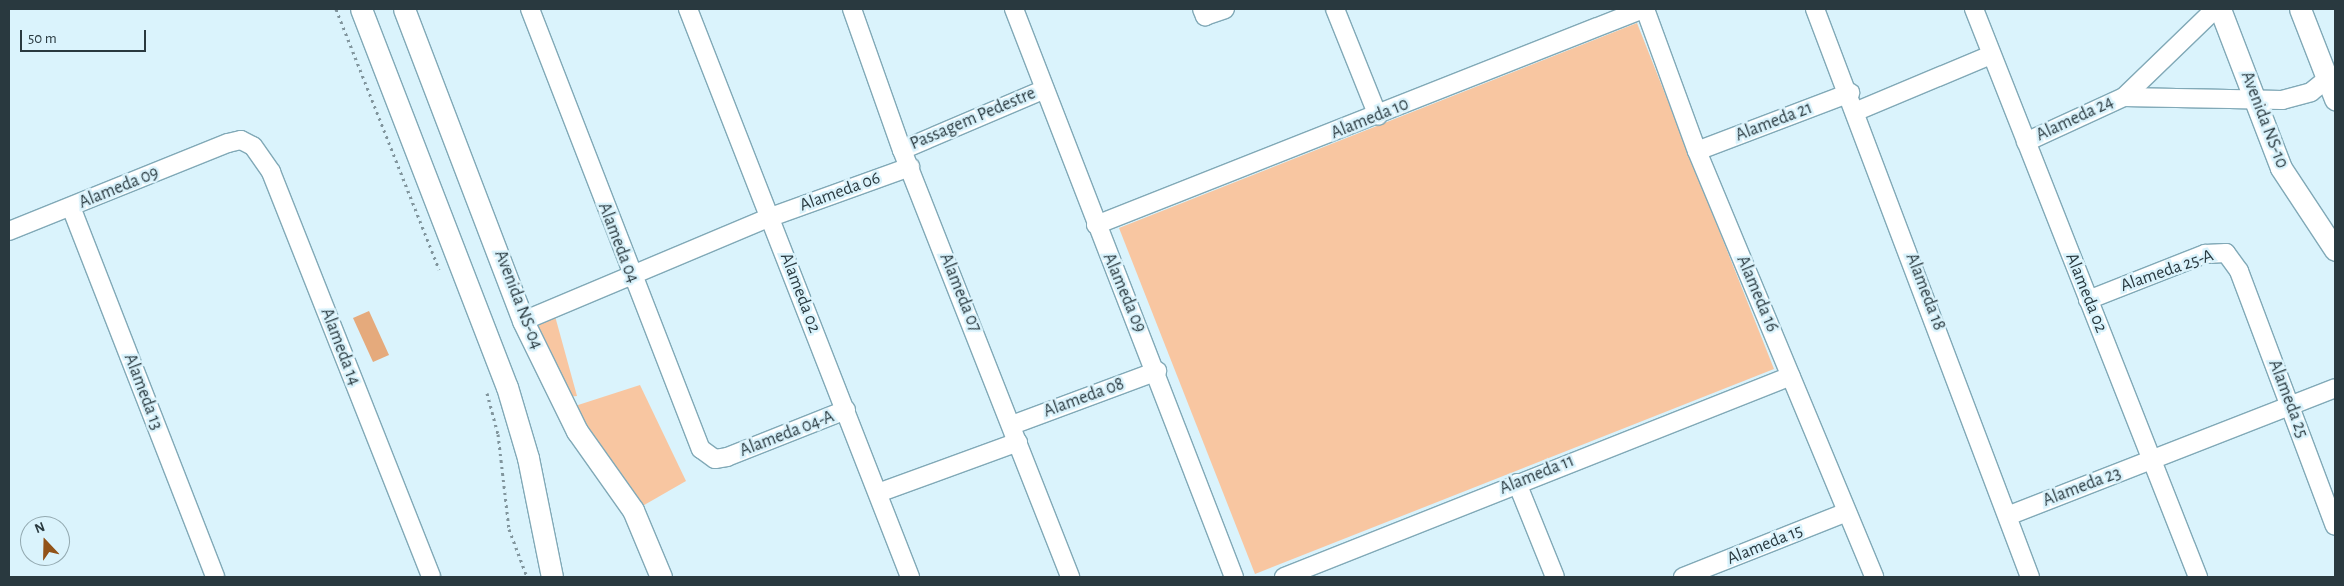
<!DOCTYPE html>
<html>
<head>
<meta charset="utf-8">
<style>
	body { margin:0 }
	#map { position:relative; width:2344px; height:586px; overflow:hidden; background:#daf3fc; font-family:"Alegreya Sans",sans-serif }
	div>[style] { position:absolute }
	[style*='--x'] { left:calc(var(--x)*1px); top:calc(var(--y)*1px); width:calc(var(--w)*1px); rotate:calc(var(--a)*1deg) }
	.green>* { inset:0; background:#f8c6a1 }
	.water>* { inset:0; background:#e5aa7c }
	.path>* { height:3px; margin-top:-1.5px; transform-origin:0; background:repeating-linear-gradient(90deg,#81959d 0 2.5px,transparent 0 6.5px) }
	.roads { filter:drop-shadow(1px 0 #81a9b7) drop-shadow(-1px 0 #81a9b7) drop-shadow(0 1px #81a9b7) drop-shadow(0 -1px #81a9b7) }
	.minor>* { height:18px; margin:-9px; padding:0 9px; transform-origin:9px; border-radius:9px; background:#fff }
	.tertiary>* { height:21px; margin:-10.5px; padding:0 10.5px; transform-origin:10.5px; border-radius:10.5px; background:#fff }
	span { translate:-50% -50%; white-space:nowrap; text-align:center; line-height:1.15; -webkit-text-stroke:5px #daf3fc; paint-order:stroke }
	.street-label { font-size:18px; color:#29393f }
	.frame { position:absolute; inset:0; border:10px solid #29393f; pointer-events:none }
	.north { position:absolute; left:20px; top:516px; width:50px; height:50px; box-sizing:border-box; background:#daf3fc; border:1px solid #93a9b0; border-radius:50%; rotate:339deg; font-size:14px; font-weight:700; line-height:20px; text-align:center; color:#29393f }
	.north::after { content:''; display:block; margin:auto; width:18px; height:22px; background:#925319; clip-path:polygon(50% 0,100% 100%,50% 72%,0 100%) }
	.scale { position:absolute; left:20px; top:30px; width:126px; height:22px; box-sizing:border-box; border:2px solid #29393f; border-top:0; padding-left:6px; font-size:15px; line-height:18px; white-space:nowrap; color:#29393f; -webkit-text-stroke:4px #daf3fc; paint-order:stroke }
</style>
</head>
<body>
<div id="map">
	<div class="green">
		<div style="clip-path:polygon(1637px 23px,1774px 369px,1255px 574px,1119px 228px)"></div>
		<div style="clip-path:polygon(555px 316px,577px 396px,565px 397px,533px 327px)"></div>
		<div style="clip-path:polygon(640px 385px,686px 481px,639px 508px,578px 424px,575px 406px)"></div>
	</div>
	<div class="water">
		<div style="clip-path:polygon(369px 311px,389px 355px,373px 362px,353px 318px)"></div>
	</div>
	<div class="path">
		<div style="--x:336;--y:9;--w:280;--a:68.4"></div>
		<div style="--x:487;--y:393;--w:42;--a:75"></div>
		<div style="--x:498;--y:434;--w:96;--a:83.4"></div>
		<div style="--x:509;--y:529;--w:51;--a:69.4"></div>
	</div>
	<div class="roads">
		<div class="minor">
			<div style="--x:530;--y:9;--w:472;--a:68.8"></div>
			<div style="--x:701;--y:449;--w:17;--a:36"></div>
			<div style="--x:715;--y:459;--w:12;--a:-9"></div>
			<div style="--x:727;--y:457;--w:128;--a:-21.6"></div>
			<div style="--x:688;--y:9;--w:610;--a:68.65"></div>
			<div style="--x:852;--y:9;--w:150;--a:70.5"></div>
			<div style="--x:902;--y:150;--w:459;--a:68.5"></div>
			<div style="--x:1014;--y:9;--w:609;--a:68.83"></div>
			<div style="--x:1202;--y:9;--w:8;--a:67"></div>
			<div style="--x:1205;--y:16;--w:21;--a:-19"></div>
			<div style="--x:1335;--y:9;--w:115;--a:68.1"></div>
			<div style="--x:1645;--y:9;--w:151;--a:69.9"></div>
			<div style="--x:1697;--y:151;--w:461;--a:67.4"></div>
			<div style="--x:1815;--y:9;--w:607;--a:69.27"></div>
			<div style="--x:1974;--y:9;--w:611;--a:68.48"></div>
			<div style="--x:2124;--y:97;--w:158;--a:1.1"></div>
			<div style="--x:2282;--y:100;--w:30;--a:-15"></div>
			<div style="--x:2311;--y:92;--w:21;--a:-39"></div>
			<div style="--x:1857;--y:111;--w:145;--a:-22.7"></div>
			<div style="--x:2026;--y:142;--w:108;--a:-24.7"></div>
			<div style="--x:2124;--y:97;--w:127;--a:-44"></div>
			<div style="--x:902;--y:150;--w:155;--a:-23.1"></div>
			<div style="--x:1697;--y:151;--w:164;--a:-20.8"></div>
			<div style="--x:71;--y:207;--w:397;--a:68.7"></div>
			<div style="--x:1096;--y:225;--w:588;--a:-21.55"></div>
			<div style="--x:9;--y:231;--w:236;--a:-21.9"></div>
			<div style="--x:228;--y:143;--w:13;--a:-13"></div>
			<div style="--x:241;--y:140;--w:13;--a:27"></div>
			<div style="--x:253;--y:146;--w:32;--a:55"></div>
			<div style="--x:271;--y:172;--w:435;--a:68.4"></div>
			<div style="--x:2088;--y:300;--w:126;--a:-21.5"></div>
			<div style="--x:2205;--y:254;--w:21;--a:-3"></div>
			<div style="--x:2226;--y:253;--w:22;--a:54"></div>
			<div style="--x:2239;--y:271;--w:272;--a:69.4"></div>
			<div style="--x:523;--y:321;--w:269;--a:-22.8"></div>
			<div style="--x:771;--y:217;--w:148;--a:-19.8"></div>
			<div style="--x:1012;--y:425;--w:155;--a:-20.4"></div>
			<div style="--x:1517;--y:483;--w:101;--a:68"></div>
			<div style="--x:878;--y:493;--w:149;--a:-20"></div>
			<div style="--x:2010;--y:515;--w:349;--a:-21.3"></div>
			<div style="--x:1284;--y:577;--w:545;--a:-21.63"></div>
			<div style="--x:1683;--y:577;--w:176;--a:-21.6"></div>
		</div>
		<div class="tertiary">
			<div style="--x:361;--y:9;--w:405;--a:68.9"></div>
			<div style="--x:507;--y:387;--w:74;--a:73.5"></div>
			<div style="--x:528;--y:458;--w:121;--a:78.6"></div>
			<div style="--x:404;--y:9;--w:334;--a:69.1"></div>
			<div style="--x:523;--y:321;--w:123;--a:63.9"></div>
			<div style="--x:577;--y:431;--w:97;--a:54.7"></div>
			<div style="--x:633;--y:510;--w:73;--a:67.3"></div>
			<div style="--x:2220;--y:9;--w:170;--a:69"></div>
			<div style="--x:2281;--y:168;--w:98;--a:56.6"></div>
			<div style="--x:2300;--y:9;--w:97;--a:68.7"></div>
		</div>
	</div>
	<div class="street-label">
		<span style="left:973px;top:119px;rotate:-23deg">Passagem Pedestre</span>
		<span style="left:1370px;top:119px;rotate:-22deg">Alameda 10</span>
		<span style="left:2075px;top:119px;rotate:-25deg">Alameda 24</span>
		<span style="left:2264px;top:120px;rotate:69deg">Avenida NS-10</span>
		<span style="left:1774px;top:122px;rotate:-21deg">Alameda 21</span>
		<span style="left:119px;top:188px;rotate:-22deg">Alameda 09</span>
		<span style="left:840px;top:192px;rotate:-20deg">Alameda 06</span>
		<span style="left:618px;top:243px;rotate:69deg">Alameda 04</span>
		<span style="left:2167px;top:271px;rotate:-19deg">Alameda 25-A</span>
		<span style="left:1925px;top:292px;rotate:69deg">Alameda 18</span>
		<span style="left:800px;top:293px;rotate:69deg">Alameda 02</span>
		<span style="left:960px;top:293px;rotate:68deg">Alameda 07</span>
		<span style="left:1124px;top:293px;rotate:67deg">Alameda 09</span>
		<span style="left:2086px;top:293px;rotate:68deg">Alameda 02</span>
		<span style="left:1757px;top:294px;rotate:67deg">Alameda 16</span>
		<span style="left:518px;top:300px;rotate:69deg">Avenida NS-04</span>
		<span style="left:340px;top:347px;rotate:69deg">Alameda 14</span>
		<span style="left:143px;top:392px;rotate:69deg">Alameda 13</span>
		<span style="left:1084px;top:398px;rotate:-20deg">Alameda 08</span>
		<span style="left:2288px;top:399px;rotate:69deg">Alameda 25</span>
		<span style="left:787px;top:434px;rotate:-21deg">Alameda 04-A</span>
		<span style="left:1537px;top:475px;rotate:-22deg">Alameda 11</span>
		<span style="left:2082px;top:487px;rotate:-21deg">Alameda 23</span>
		<span style="left:1765px;top:545px;rotate:-22deg">Alameda 15</span>
	</div>
	<div class="frame"></div>
	<div class="north">N</div>
	<div class="scale">50 m</div>
</div>
</body>
</html>
